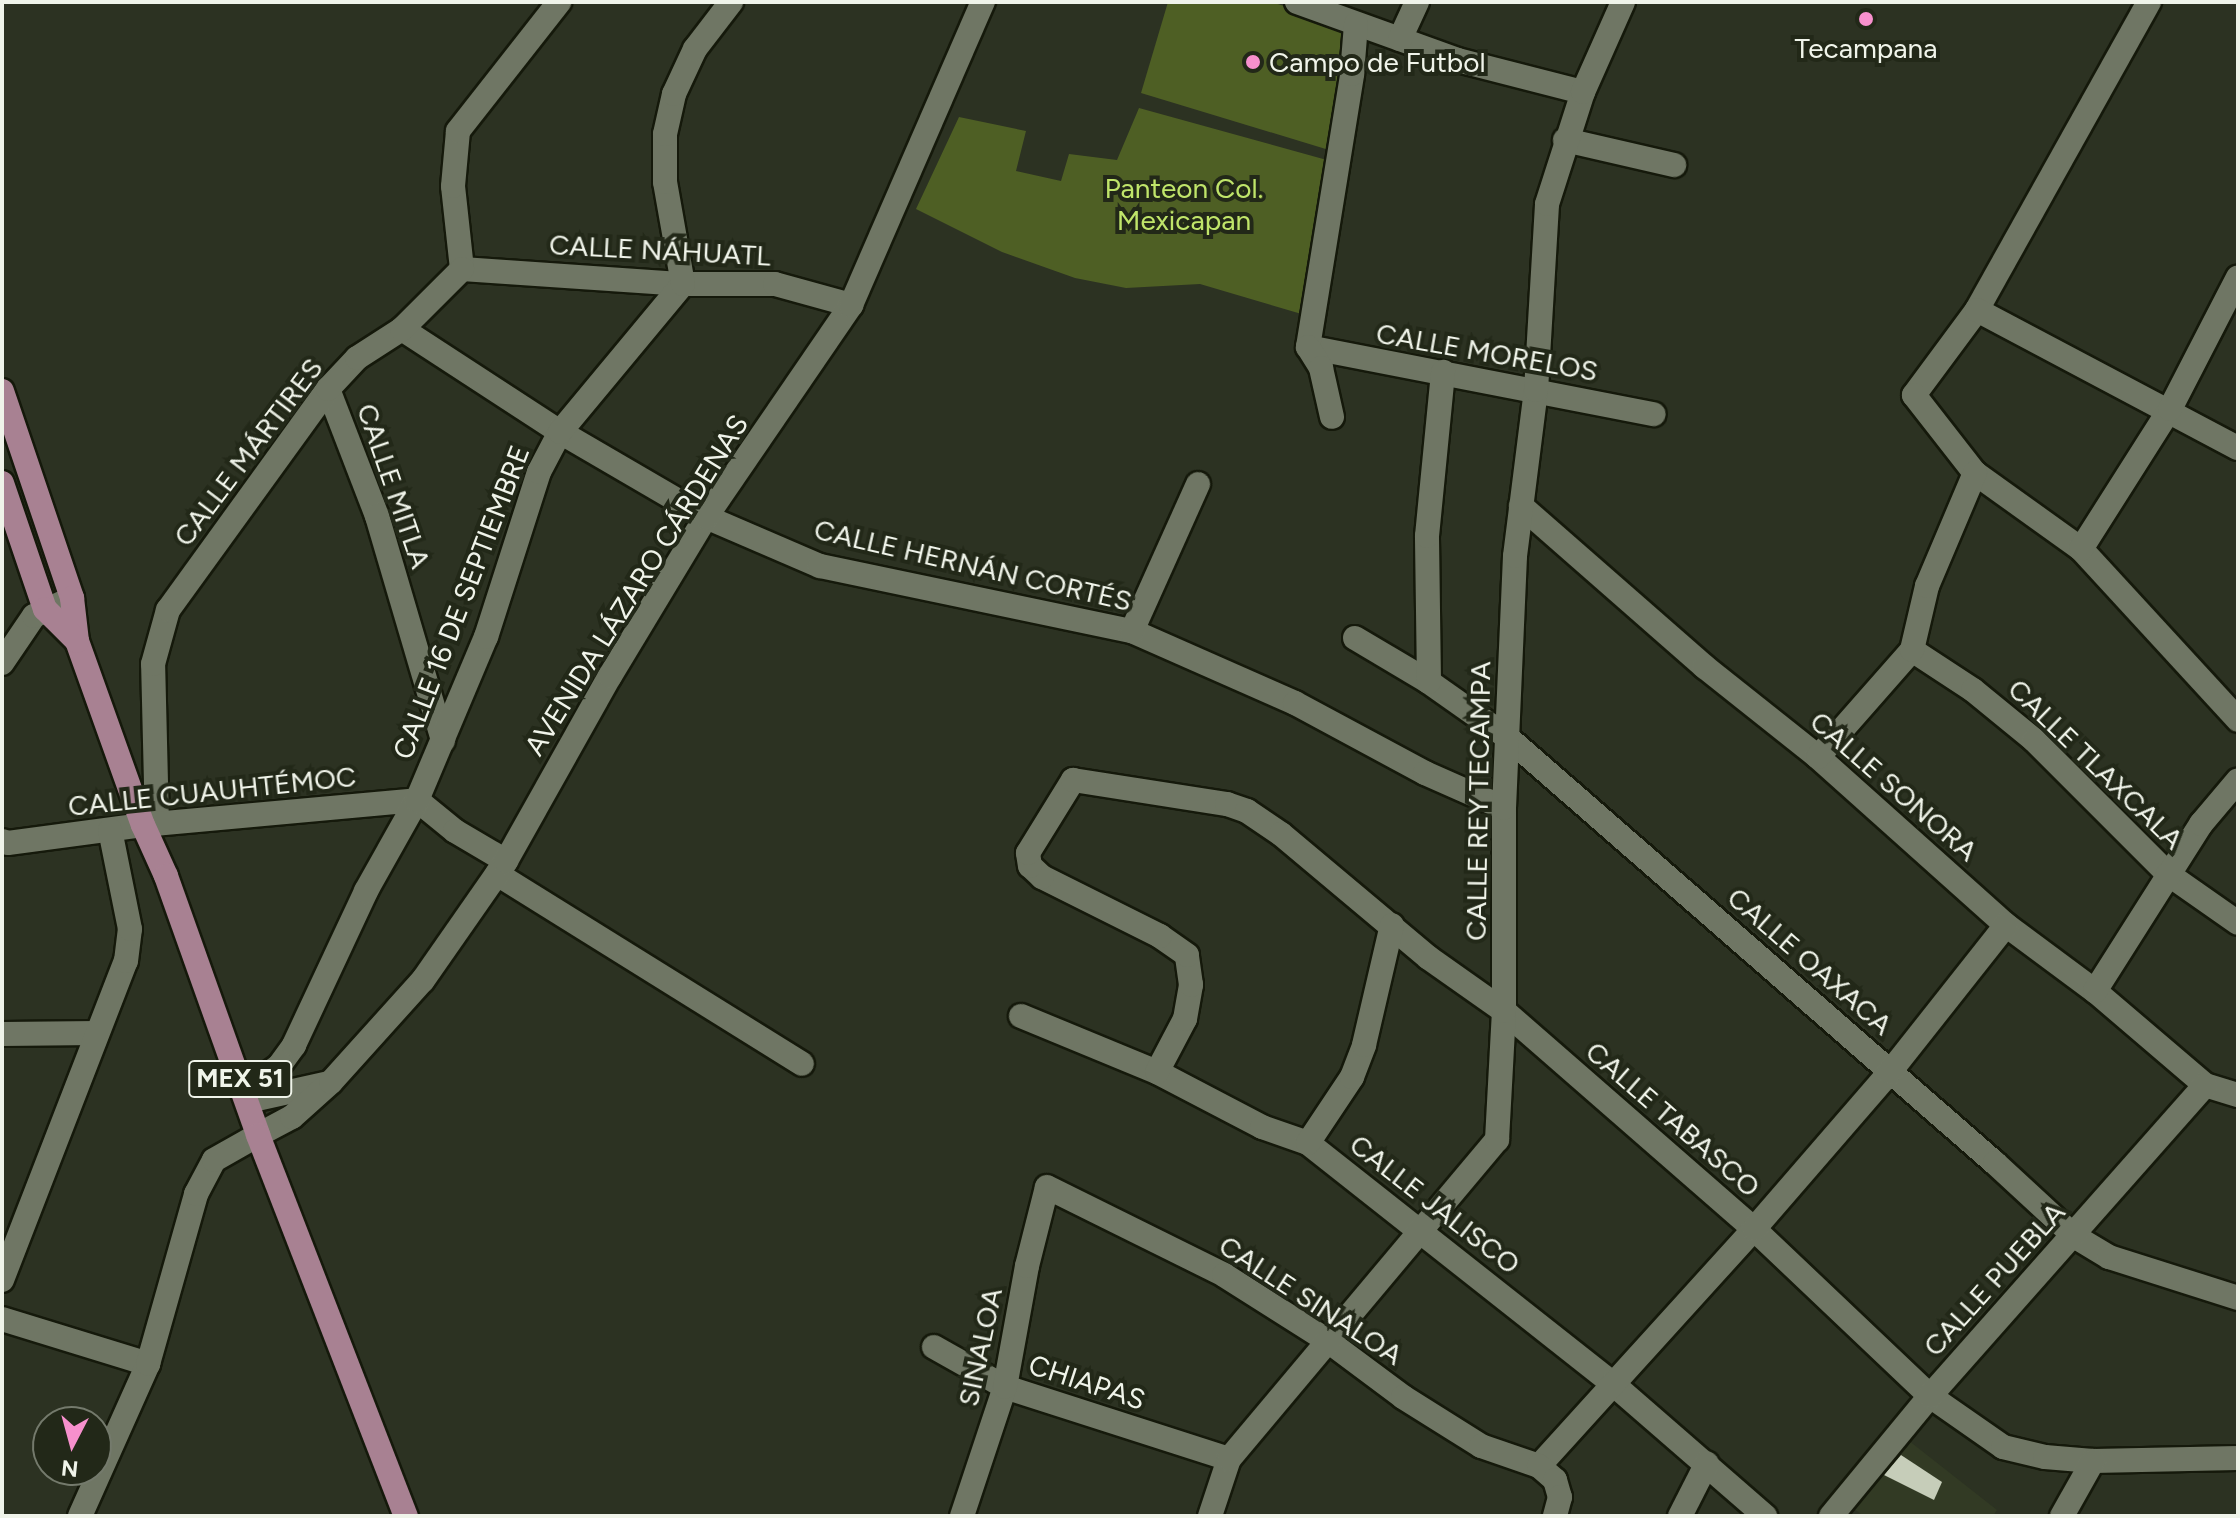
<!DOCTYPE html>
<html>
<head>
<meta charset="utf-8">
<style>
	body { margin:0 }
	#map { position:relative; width:2240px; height:1518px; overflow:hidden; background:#2c3222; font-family:Figtree,sans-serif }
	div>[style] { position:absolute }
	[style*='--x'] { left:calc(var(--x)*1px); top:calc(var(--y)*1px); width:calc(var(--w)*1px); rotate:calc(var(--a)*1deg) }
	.built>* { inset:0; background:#323a24 }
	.green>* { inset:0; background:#4e5f24 }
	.building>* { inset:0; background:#c6cdb9 }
	.roads { filter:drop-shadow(2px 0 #15190b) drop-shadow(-2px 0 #15190b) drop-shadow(0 2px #15190b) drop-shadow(0 -2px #15190b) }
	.minor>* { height:24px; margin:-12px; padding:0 12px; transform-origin:12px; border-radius:12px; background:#6f7664 }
	.secondary>* { height:24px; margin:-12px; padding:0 12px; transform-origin:12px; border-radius:12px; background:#6f7664 }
	.primary>* { height:24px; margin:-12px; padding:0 12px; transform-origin:12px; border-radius:12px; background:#a88192 }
	.dots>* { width:22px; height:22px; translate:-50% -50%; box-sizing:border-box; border:4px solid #222818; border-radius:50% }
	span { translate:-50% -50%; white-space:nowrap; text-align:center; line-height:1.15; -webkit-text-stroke:8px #222818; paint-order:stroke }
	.shield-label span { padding:2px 6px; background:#222818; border:2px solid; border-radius:6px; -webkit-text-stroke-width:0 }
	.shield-label { font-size:26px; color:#f0f4ea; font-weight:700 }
	.poi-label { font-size:28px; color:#f0f4ea }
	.left { translate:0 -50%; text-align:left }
	.park-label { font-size:28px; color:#c0e56a }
	.street-label { font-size:28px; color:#f0f4ea }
	.frame { position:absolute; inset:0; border:4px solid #f0f4ea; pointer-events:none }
	.north { position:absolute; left:32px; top:1406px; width:80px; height:80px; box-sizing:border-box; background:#222818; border:2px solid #747a6c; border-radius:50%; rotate:186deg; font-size:22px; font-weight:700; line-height:32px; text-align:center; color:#f0f4ea }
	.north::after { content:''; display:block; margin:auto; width:28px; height:36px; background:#f790cd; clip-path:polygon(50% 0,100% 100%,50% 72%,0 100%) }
</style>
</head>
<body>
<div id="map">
	<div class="built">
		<div style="clip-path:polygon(1899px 1433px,1997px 1510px,1993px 1516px,1863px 1516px,1840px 1497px)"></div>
	</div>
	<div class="green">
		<div style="clip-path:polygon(1168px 2px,1271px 2px,1365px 30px,1329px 150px,1141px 93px)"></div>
		<div style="clip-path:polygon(1139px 108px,1334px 162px,1305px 315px,1200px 284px,1126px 288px,1075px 278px,1002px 252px,916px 209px,959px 117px,1026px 131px,1016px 171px,1061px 181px,1069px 154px,1117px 160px)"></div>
	</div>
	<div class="building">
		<div style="clip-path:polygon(1901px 1455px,1942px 1482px,1934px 1500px,1884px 1475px)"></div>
	</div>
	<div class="roads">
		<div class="minor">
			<div style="--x:1297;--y:2;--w:171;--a:19.8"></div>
			<div style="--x:1458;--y:60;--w:129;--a:14.4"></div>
			<div style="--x:2149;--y:2;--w:353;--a:119.2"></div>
			<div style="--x:1977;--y:310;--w:106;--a:126.5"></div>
			<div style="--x:1914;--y:395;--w:99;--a:52"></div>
			<div style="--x:1975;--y:473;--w:130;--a:35.6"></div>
			<div style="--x:2081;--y:549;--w:232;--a:47.4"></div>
			<div style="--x:1400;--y:39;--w:41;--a:-65.3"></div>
			<div style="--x:1565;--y:140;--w:112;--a:12.9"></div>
			<div style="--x:462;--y:269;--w:222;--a:3.9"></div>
			<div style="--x:683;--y:284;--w:92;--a:0"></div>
			<div style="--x:775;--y:284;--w:79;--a:15.4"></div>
			<div style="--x:462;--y:269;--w:83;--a:-96.2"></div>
			<div style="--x:453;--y:186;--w:55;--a:-84.8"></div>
			<div style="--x:458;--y:131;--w:164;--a:-51.9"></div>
			<div style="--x:1977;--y:310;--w:295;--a:27.9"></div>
			<div style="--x:402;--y:329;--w:189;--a:33.1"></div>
			<div style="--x:560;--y:432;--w:169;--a:30.2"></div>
			<div style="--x:706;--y:517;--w:124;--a:23.3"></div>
			<div style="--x:820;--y:566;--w:319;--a:11.8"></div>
			<div style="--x:1132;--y:631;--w:178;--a:23.8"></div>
			<div style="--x:1295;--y:703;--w:148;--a:28.3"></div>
			<div style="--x:1425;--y:773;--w:86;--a:23.9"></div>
			<div style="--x:1308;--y:347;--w:352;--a:11"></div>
			<div style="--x:1308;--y:347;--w:277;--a:-80.8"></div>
			<div style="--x:1352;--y:74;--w:50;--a:-85.4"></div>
			<div style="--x:1308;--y:347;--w:25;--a:58"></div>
			<div style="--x:1321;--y:368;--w:50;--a:77.3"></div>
			<div style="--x:328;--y:389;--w:136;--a:68.9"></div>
			<div style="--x:377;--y:516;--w:234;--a:73.6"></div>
			<div style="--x:1521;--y:506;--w:244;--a:41.2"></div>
			<div style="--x:1705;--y:667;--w:144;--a:38.5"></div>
			<div style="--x:1818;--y:757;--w:252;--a:41.8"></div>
			<div style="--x:2006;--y:925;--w:111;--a:36.6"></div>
			<div style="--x:2095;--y:991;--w:145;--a:40.5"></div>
			<div style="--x:2205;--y:1085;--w:34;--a:17"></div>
			<div style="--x:2081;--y:549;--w:166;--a:-57.6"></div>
			<div style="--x:2170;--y:409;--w:148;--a:-62.7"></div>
			<div style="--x:1132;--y:631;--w:161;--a:-65.8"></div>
			<div style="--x:1355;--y:638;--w:86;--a:30.7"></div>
			<div style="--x:1429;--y:682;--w:95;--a:35.2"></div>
			<div style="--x:1507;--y:737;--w:648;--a:41.12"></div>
			<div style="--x:1995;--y:1163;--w:108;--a:42.7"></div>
			<div style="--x:2074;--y:1236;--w:41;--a:31"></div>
			<div style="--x:2109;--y:1257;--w:135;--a:17.6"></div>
			<div style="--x:1912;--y:650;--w:73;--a:33.3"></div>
			<div style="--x:1973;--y:690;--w:79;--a:39.3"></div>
			<div style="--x:2034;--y:740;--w:190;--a:45"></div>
			<div style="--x:2168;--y:874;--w:85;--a:35"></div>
			<div style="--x:2;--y:663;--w:57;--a:-55.8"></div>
			<div style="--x:34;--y:616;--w:42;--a:-25.3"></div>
			<div style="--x:1429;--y:682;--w:146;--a:-90.8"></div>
			<div style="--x:1427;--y:536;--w:165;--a:-84.4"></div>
			<div style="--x:1818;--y:757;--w:142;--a:-48.7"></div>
			<div style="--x:1912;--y:650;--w:66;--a:-76.8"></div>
			<div style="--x:1927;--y:586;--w:123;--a:-67"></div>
			<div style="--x:157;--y:824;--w:160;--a:-91.4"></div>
			<div style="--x:153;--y:664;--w:56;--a:-74.5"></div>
			<div style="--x:168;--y:610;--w:273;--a:-54.1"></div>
			<div style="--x:328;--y:389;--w:42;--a:-46.9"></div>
			<div style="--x:357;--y:358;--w:54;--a:-32.8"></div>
			<div style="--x:402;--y:329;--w:85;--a:-45"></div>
			<div style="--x:2;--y:841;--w:6;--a:18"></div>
			<div style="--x:8;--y:843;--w:136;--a:-7.6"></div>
			<div style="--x:143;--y:825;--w:275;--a:-5.2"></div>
			<div style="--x:417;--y:800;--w:49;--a:39.2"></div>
			<div style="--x:455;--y:831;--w:59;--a:30.5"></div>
			<div style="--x:497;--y:874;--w:359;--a:31.9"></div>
			<div style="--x:2095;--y:991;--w:198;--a:-57.6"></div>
			<div style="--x:2201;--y:824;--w:57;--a:-49.9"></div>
			<div style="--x:1021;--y:1016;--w:147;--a:22.4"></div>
			<div style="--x:1157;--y:1072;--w:119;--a:27.6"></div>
			<div style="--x:1262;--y:1127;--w:49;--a:19.2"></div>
			<div style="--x:1308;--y:1143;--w:387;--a:38.3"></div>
			<div style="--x:1612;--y:1383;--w:203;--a:41"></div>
			<div style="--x:2;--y:1034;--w:95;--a:-0.6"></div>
			<div style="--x:1157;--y:1072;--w:60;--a:-62.2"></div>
			<div style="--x:1185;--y:1019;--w:35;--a:-80"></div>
			<div style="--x:1191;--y:985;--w:30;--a:-98"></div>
			<div style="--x:1187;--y:955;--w:33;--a:-145"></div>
			<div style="--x:1160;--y:936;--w:132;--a:-153.4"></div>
			<div style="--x:1042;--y:877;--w:16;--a:-137"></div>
			<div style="--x:1030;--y:866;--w:13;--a:-99"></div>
			<div style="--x:1028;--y:853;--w:86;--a:-58.3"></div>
			<div style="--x:1073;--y:780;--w:156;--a:8.9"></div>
			<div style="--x:1227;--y:804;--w:21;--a:19"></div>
			<div style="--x:1247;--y:811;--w:41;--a:34.1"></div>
			<div style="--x:1281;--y:834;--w:193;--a:40"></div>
			<div style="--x:1429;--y:958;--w:92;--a:35.2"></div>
			<div style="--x:1504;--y:1011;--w:332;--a:41.1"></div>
			<div style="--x:1754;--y:1229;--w:243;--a:43.5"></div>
			<div style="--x:1930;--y:1396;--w:89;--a:34.9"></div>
			<div style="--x:2003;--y:1447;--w:43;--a:13.4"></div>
			<div style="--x:2045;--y:1457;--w:48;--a:4.8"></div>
			<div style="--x:2093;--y:1461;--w:145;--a:-1.2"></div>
			<div style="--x:244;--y:1091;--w:43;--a:-35.5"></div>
			<div style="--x:279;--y:1066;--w:26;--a:-54"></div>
			<div style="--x:294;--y:1045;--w:170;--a:-64.9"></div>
			<div style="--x:366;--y:891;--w:104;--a:-60.7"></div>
			<div style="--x:417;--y:800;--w:177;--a:-67.1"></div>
			<div style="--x:486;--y:637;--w:173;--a:-72.2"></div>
			<div style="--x:539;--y:472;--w:45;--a:-62.3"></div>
			<div style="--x:560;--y:432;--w:192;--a:-50.3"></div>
			<div style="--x:683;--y:284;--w:104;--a:-100"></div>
			<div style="--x:665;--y:182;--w:48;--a:-90"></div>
			<div style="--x:665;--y:134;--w:41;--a:-77.3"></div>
			<div style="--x:674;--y:94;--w:50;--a:-65"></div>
			<div style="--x:695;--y:49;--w:59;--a:-52.5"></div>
			<div style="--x:1308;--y:1143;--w:79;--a:-56.3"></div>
			<div style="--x:1352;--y:1077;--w:34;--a:-69"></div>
			<div style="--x:1364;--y:1045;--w:123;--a:-76.9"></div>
			<div style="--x:2;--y:1280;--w:342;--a:-68.8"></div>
			<div style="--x:126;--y:961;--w:32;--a:-83"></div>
			<div style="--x:130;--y:929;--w:101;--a:-101.4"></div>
			<div style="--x:2;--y:1319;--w:153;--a:17.1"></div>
			<div style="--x:934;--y:1347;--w:81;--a:29.4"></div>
			<div style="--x:1005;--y:1387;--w:235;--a:17.8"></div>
			<div style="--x:1539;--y:1466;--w:320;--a:-47.8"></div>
			<div style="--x:1754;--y:1229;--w:208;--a:-49.1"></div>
			<div style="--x:1890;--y:1072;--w:187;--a:-51.7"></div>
			<div style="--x:80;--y:1516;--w:167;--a:-65.9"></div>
			<div style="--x:148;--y:1364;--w:177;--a:-74.2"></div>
			<div style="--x:196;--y:1194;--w:38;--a:-62"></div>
			<div style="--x:214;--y:1160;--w:51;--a:-29.6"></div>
			<div style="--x:962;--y:1516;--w:136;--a:-71.6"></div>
			<div style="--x:1005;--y:1387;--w:123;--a:-79.7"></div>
			<div style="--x:1027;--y:1266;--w:81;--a:-75.8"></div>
			<div style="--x:1047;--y:1187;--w:198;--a:26.4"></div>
			<div style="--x:1224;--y:1275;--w:123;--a:32.4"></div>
			<div style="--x:1328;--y:1341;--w:94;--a:36.7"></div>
			<div style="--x:1403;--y:1397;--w:92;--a:32.1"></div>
			<div style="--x:1481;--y:1446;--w:61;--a:19"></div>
			<div style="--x:1539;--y:1466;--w:21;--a:41"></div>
			<div style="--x:1555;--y:1480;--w:18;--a:74"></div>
			<div style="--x:1560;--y:1497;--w:20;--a:105"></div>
			<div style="--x:1210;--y:1516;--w:60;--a:-71.6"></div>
			<div style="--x:1229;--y:1459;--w:417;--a:-50"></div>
			<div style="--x:1497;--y:1140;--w:129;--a:-86.9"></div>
			<div style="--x:1504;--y:1011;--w:203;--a:-90"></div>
			<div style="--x:1504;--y:808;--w:252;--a:-87.5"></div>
			<div style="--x:1515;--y:556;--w:167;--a:-82.8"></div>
			<div style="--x:1536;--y:390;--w:186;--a:-86.6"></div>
			<div style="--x:1547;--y:204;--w:118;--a:-72.2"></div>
			<div style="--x:1583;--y:92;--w:98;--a:-66"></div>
			<div style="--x:1680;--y:1516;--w:59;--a:-63"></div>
			<div style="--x:1831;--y:1516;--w:156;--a:-50.5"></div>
			<div style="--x:1930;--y:1396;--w:415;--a:-48.5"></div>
			<div style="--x:2062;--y:1516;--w:63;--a:-60.6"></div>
		</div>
		<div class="secondary">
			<div style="--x:248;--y:1101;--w:83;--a:-12.5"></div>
			<div style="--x:258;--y:1135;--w:38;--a:-28"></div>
			<div style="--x:292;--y:1117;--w:52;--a:-41.9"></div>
			<div style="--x:331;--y:1082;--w:137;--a:-48"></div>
			<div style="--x:423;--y:980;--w:145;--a:-55.1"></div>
			<div style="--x:506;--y:861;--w:212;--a:-60.7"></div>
			<div style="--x:610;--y:676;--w:186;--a:-58.9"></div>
			<div style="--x:706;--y:517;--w:257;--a:-55.6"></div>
			<div style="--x:851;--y:305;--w:331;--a:-66.5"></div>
		</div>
		<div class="primary">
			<div style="--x:2;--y:391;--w:219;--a:71.3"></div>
			<div style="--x:72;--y:598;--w:43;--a:83.4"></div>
			<div style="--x:77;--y:641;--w:195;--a:70.3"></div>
			<div style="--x:143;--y:825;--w:56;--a:65.7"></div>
			<div style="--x:166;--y:876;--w:275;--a:70.4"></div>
			<div style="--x:258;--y:1135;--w:409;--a:68.8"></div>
			<div style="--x:2;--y:483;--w:133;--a:71.2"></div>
			<div style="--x:45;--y:609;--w:45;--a:45"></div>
		</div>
	</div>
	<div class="dots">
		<div style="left:1866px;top:19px;background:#f790cd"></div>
		<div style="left:1253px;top:62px;background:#f790cd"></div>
	</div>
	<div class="shield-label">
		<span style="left:240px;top:1079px">MEX 51</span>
	</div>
	<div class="poi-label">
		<span style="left:1866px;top:48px">Tecampana</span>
		<span class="left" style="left:1269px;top:62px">Campo de Futbol</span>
	</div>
	<div class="park-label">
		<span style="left:1184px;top:204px">Panteon Col.<br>Mexicapan</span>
	</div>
	<div class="street-label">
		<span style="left:660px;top:250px;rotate:3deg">CALLE NÁHUATL</span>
		<span style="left:1487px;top:352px;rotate:10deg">CALLE MORELOS</span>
		<span style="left:248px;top:452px;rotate:-53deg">CALLE MÁRTIRES</span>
		<span style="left:394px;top:486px;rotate:71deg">CALLE MITLA</span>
		<span style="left:973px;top:565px;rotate:13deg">CALLE HERNÁN CORTÉS</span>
		<span style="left:636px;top:585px;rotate:-58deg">AVENIDA LÁZARO CÁRDENAS</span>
		<span style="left:461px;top:602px;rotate:-69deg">CALLE 16 DE SEPTIEMBRE</span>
		<span style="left:2096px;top:764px;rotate:44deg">CALLE TLAXCALA</span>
		<span style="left:1894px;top:786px;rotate:41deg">CALLE SONORA</span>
		<span style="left:212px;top:791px;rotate:-6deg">CALLE CUAUHTÉMOC</span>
		<span style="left:1478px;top:801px;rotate:-89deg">CALLE REY TECAMPA</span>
		<span style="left:1810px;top:961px;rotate:41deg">CALLE OAXACA</span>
		<span style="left:1673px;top:1119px;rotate:41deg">CALLE TABASCO</span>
		<span style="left:1435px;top:1204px;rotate:38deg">CALLE JALISCO</span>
		<span style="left:1994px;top:1279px;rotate:-48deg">CALLE PUEBLA</span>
		<span style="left:1311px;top:1300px;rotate:33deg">CALLE SINALOA</span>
		<span style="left:980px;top:1347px;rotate:-78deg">SINALOA</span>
		<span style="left:1087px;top:1382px;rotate:18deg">CHIAPAS</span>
	</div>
	<div class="frame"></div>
	<div class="north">N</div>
</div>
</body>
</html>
